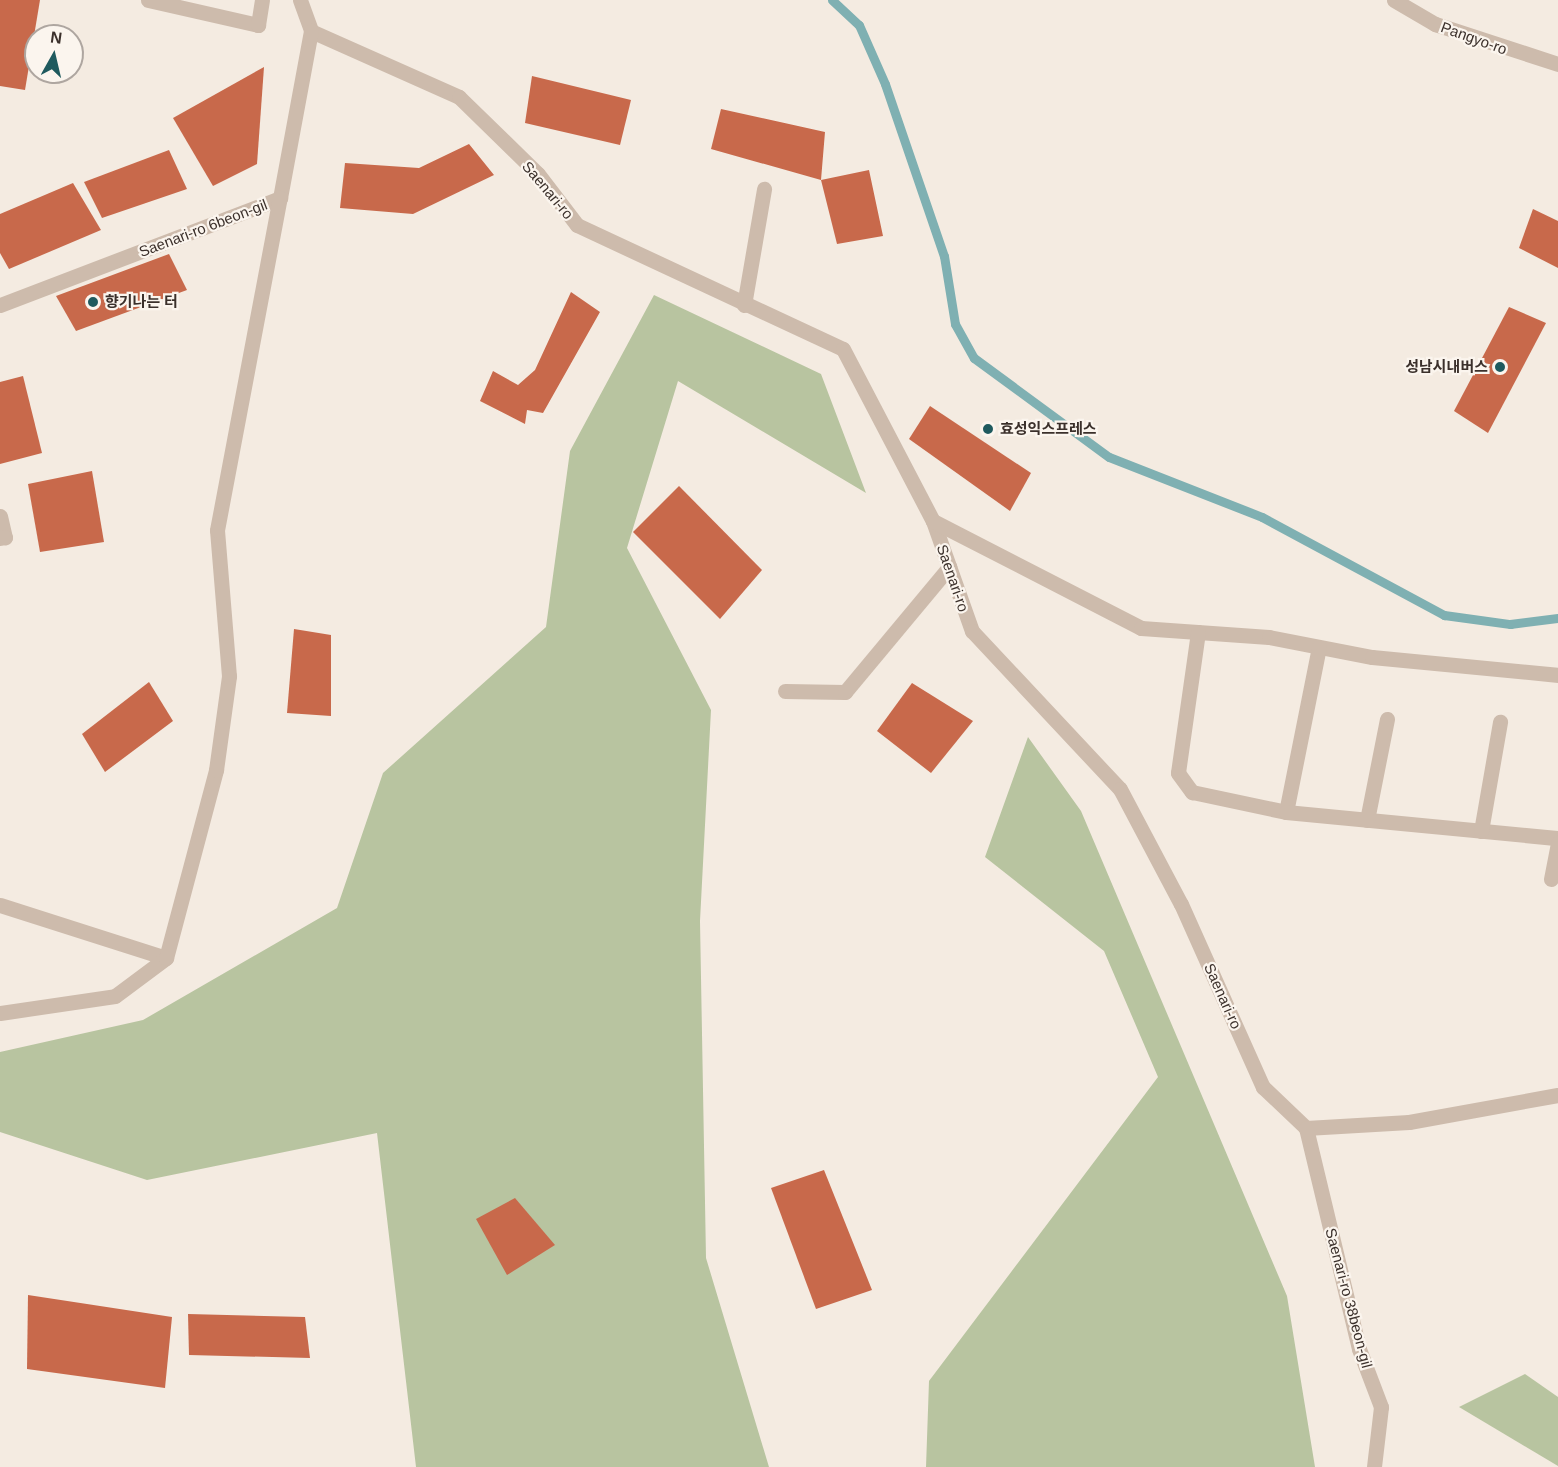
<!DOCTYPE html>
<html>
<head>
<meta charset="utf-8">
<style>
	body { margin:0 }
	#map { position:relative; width:1558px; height:1467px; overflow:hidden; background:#f4ebe1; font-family:Helvetica,"Noto Sans KR",sans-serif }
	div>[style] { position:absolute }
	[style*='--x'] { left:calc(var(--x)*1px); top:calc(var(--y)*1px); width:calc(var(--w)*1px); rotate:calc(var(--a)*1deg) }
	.green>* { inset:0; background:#b8c4a0 }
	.stream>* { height:9px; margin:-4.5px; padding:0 4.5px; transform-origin:4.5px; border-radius:4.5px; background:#7fb0b2 }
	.building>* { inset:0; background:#c8694b }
	.minor>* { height:15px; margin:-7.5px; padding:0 7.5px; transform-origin:7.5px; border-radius:7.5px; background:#cdbbac }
	.dots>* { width:16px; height:16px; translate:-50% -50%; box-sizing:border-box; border:3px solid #fbf5ee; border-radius:50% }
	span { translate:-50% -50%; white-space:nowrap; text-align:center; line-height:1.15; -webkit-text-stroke:4.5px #fbf5ee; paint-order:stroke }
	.street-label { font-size:15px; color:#3b302b }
	.poi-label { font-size:15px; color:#3b302b; font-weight:700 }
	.left { translate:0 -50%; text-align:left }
	.right { translate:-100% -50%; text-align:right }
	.north { position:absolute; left:24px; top:24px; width:60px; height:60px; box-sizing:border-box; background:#fbf5ee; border:2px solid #aea6a0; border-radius:50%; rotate:8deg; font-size:16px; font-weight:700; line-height:24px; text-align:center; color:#3b302b }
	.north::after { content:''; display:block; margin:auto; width:21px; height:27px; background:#1f5a5e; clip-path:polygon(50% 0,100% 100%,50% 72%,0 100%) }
</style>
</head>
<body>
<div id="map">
	<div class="green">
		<div style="clip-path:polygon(654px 295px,821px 374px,866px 493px,678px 381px,627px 548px,711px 710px,700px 921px,706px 1258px,769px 1467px,416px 1467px,377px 1133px,147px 1180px,0 1132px,0 1052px,143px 1020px,337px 908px,383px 773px,546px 627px,570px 451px)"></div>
		<div style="clip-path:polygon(1028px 737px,1081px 811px,1287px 1296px,1315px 1467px,926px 1467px,929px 1381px,1158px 1077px,1104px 951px,985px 857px)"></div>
		<div style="clip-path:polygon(1525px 1374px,1558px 1397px,1558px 1466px,1459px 1407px)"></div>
	</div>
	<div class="stream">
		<div style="--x:832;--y:0;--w:37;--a:43"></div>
		<div style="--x:859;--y:25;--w:64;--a:66.2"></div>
		<div style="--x:885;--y:84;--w:182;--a:71.1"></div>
		<div style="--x:944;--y:256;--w:69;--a:80.8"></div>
		<div style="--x:955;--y:324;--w:39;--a:61"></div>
		<div style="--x:974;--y:358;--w:167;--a:36.3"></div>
		<div style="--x:1109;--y:457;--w:164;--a:21.4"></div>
		<div style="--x:1262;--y:517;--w:207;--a:28.3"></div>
		<div style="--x:1444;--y:615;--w:67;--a:7.8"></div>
		<div style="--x:1510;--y:624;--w:48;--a:-7.1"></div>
	</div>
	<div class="building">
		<div style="clip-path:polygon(0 0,40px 0,25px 90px,0 86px)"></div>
		<div style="clip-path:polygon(264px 67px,257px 164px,213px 186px,173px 118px)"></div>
		<div style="clip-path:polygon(532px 76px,631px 100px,620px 145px,525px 123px)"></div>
		<div style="clip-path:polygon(721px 109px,825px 132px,821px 180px,869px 170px,883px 236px,837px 244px,821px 180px,711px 149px)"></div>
		<div style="clip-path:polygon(469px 144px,494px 175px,413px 214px,340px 208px,345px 163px,419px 168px)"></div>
		<div style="clip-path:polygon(169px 150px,187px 189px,102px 218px,84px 182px)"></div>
		<div style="clip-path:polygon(73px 183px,101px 230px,9px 269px,0 253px,0 214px)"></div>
		<div style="clip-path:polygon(1533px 209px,1558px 221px,1558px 268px,1519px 248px)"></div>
		<div style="clip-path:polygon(169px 254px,187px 290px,76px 331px,56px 296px)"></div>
		<div style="clip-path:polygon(571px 292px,600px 312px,543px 413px,527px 410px,525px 424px,480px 401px,493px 371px,518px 385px,535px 370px)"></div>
		<div style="clip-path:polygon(1509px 307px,1546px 323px,1488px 433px,1454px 411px)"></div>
		<div style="clip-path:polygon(23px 376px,42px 453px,0 464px,0 382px)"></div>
		<div style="clip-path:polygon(930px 406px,1031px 473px,1010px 511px,909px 439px)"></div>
		<div style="clip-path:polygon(92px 471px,104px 542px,40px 552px,28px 484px)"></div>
		<div style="clip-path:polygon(679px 486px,762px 570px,720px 619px,633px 532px)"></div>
		<div style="clip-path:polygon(294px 629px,331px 635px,331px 716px,287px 713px)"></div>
		<div style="clip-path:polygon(149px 682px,173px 721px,105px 772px,82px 734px)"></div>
		<div style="clip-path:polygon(912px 683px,973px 721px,931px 773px,877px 731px)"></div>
		<div style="clip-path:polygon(824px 1170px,872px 1290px,816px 1309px,771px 1188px)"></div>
		<div style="clip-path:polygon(515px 1198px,555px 1245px,507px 1275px,476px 1219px)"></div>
		<div style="clip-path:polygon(28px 1295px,172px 1317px,165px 1388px,27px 1369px)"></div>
		<div style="clip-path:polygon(188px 1314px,305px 1317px,310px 1358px,189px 1355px)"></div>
	</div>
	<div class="minor">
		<div style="--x:148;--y:0;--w:113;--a:12.8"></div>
		<div style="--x:258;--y:25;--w:25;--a:-81"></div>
		<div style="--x:300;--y:0;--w:33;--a:70"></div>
		<div style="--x:311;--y:31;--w:162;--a:24"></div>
		<div style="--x:459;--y:97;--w:110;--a:44.3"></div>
		<div style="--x:538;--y:174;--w:64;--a:52.6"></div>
		<div style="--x:577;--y:225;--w:293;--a:25"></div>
		<div style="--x:843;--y:349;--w:194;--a:62.4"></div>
		<div style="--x:933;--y:521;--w:117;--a:70.5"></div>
		<div style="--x:972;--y:631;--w:216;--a:46.9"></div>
		<div style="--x:1120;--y:789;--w:130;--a:62.1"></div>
		<div style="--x:1181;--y:904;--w:201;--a:65.9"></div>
		<div style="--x:1263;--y:1087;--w:59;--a:43.6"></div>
		<div style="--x:1306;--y:1128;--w:103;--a:-3.3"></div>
		<div style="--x:1409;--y:1122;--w:151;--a:-10.3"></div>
		<div style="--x:1394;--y:0;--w:48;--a:30.3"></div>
		<div style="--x:1435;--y:24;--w:129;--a:18"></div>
		<div style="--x:0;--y:305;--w:300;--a:-20.9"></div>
		<div style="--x:280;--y:198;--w:170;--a:-79.5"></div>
		<div style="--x:744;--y:305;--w:118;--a:-80.2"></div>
		<div style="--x:0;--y:516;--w:22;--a:77"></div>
		<div style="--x:5;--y:537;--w:5;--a:169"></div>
		<div style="--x:933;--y:521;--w:234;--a:27.2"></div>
		<div style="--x:1141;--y:628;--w:128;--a:4"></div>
		<div style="--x:1269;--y:637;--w:105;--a:11"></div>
		<div style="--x:1372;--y:657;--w:187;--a:5.5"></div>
		<div style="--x:1198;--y:632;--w:142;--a:98.1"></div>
		<div style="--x:1178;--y:773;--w:24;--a:54"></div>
		<div style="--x:1192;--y:792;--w:96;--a:12"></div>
		<div style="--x:1286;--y:812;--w:168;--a:-78.7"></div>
		<div style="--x:785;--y:691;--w:60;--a:1"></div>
		<div style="--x:845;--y:692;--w:163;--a:-50.2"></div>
		<div style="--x:1286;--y:812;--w:273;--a:5.5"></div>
		<div style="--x:1367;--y:820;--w:103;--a:-78.8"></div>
		<div style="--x:1481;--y:831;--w:111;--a:-80.1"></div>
		<div style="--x:1551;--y:879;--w:37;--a:-79"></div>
		<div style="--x:0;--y:905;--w:174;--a:17.7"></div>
		<div style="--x:0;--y:1013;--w:116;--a:-8.4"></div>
		<div style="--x:115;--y:996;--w:64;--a:-36.7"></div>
		<div style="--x:166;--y:958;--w:195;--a:-75.1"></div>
		<div style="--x:216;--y:770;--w:95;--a:-82.1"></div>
		<div style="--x:229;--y:676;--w:146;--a:-94.7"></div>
		<div style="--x:217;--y:530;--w:338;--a:-79.3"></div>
		<div style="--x:1306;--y:1128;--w:227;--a:76.5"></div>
		<div style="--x:1359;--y:1349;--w:62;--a:69.2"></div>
		<div style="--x:1381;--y:1407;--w:60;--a:96.7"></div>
	</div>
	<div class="dots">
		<div style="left:93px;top:302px;background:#1f5a5e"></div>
		<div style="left:1500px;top:367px;background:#1f5a5e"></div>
		<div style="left:988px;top:429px;background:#1f5a5e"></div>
	</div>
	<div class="street-label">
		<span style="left:1474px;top:38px;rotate:20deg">Pangyo-ro</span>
		<span style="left:548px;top:190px;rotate:50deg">Saenari-ro</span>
		<span style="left:203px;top:228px;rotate:-21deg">Saenari-ro 6beon-gil</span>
		<span style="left:953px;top:578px;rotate:71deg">Saenari-ro</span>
		<span style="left:1223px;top:996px;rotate:66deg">Saenari-ro</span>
		<span style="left:1349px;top:1298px;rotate:75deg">Saenari-ro 38beon-gil</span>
	</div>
	<div class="poi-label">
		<span class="left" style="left:105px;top:302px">향기나는 터</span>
		<span class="right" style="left:1488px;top:367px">성남시내버스</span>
		<span class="left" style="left:1000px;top:429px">효성익스프레스</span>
	</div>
	<div class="north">N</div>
</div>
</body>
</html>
